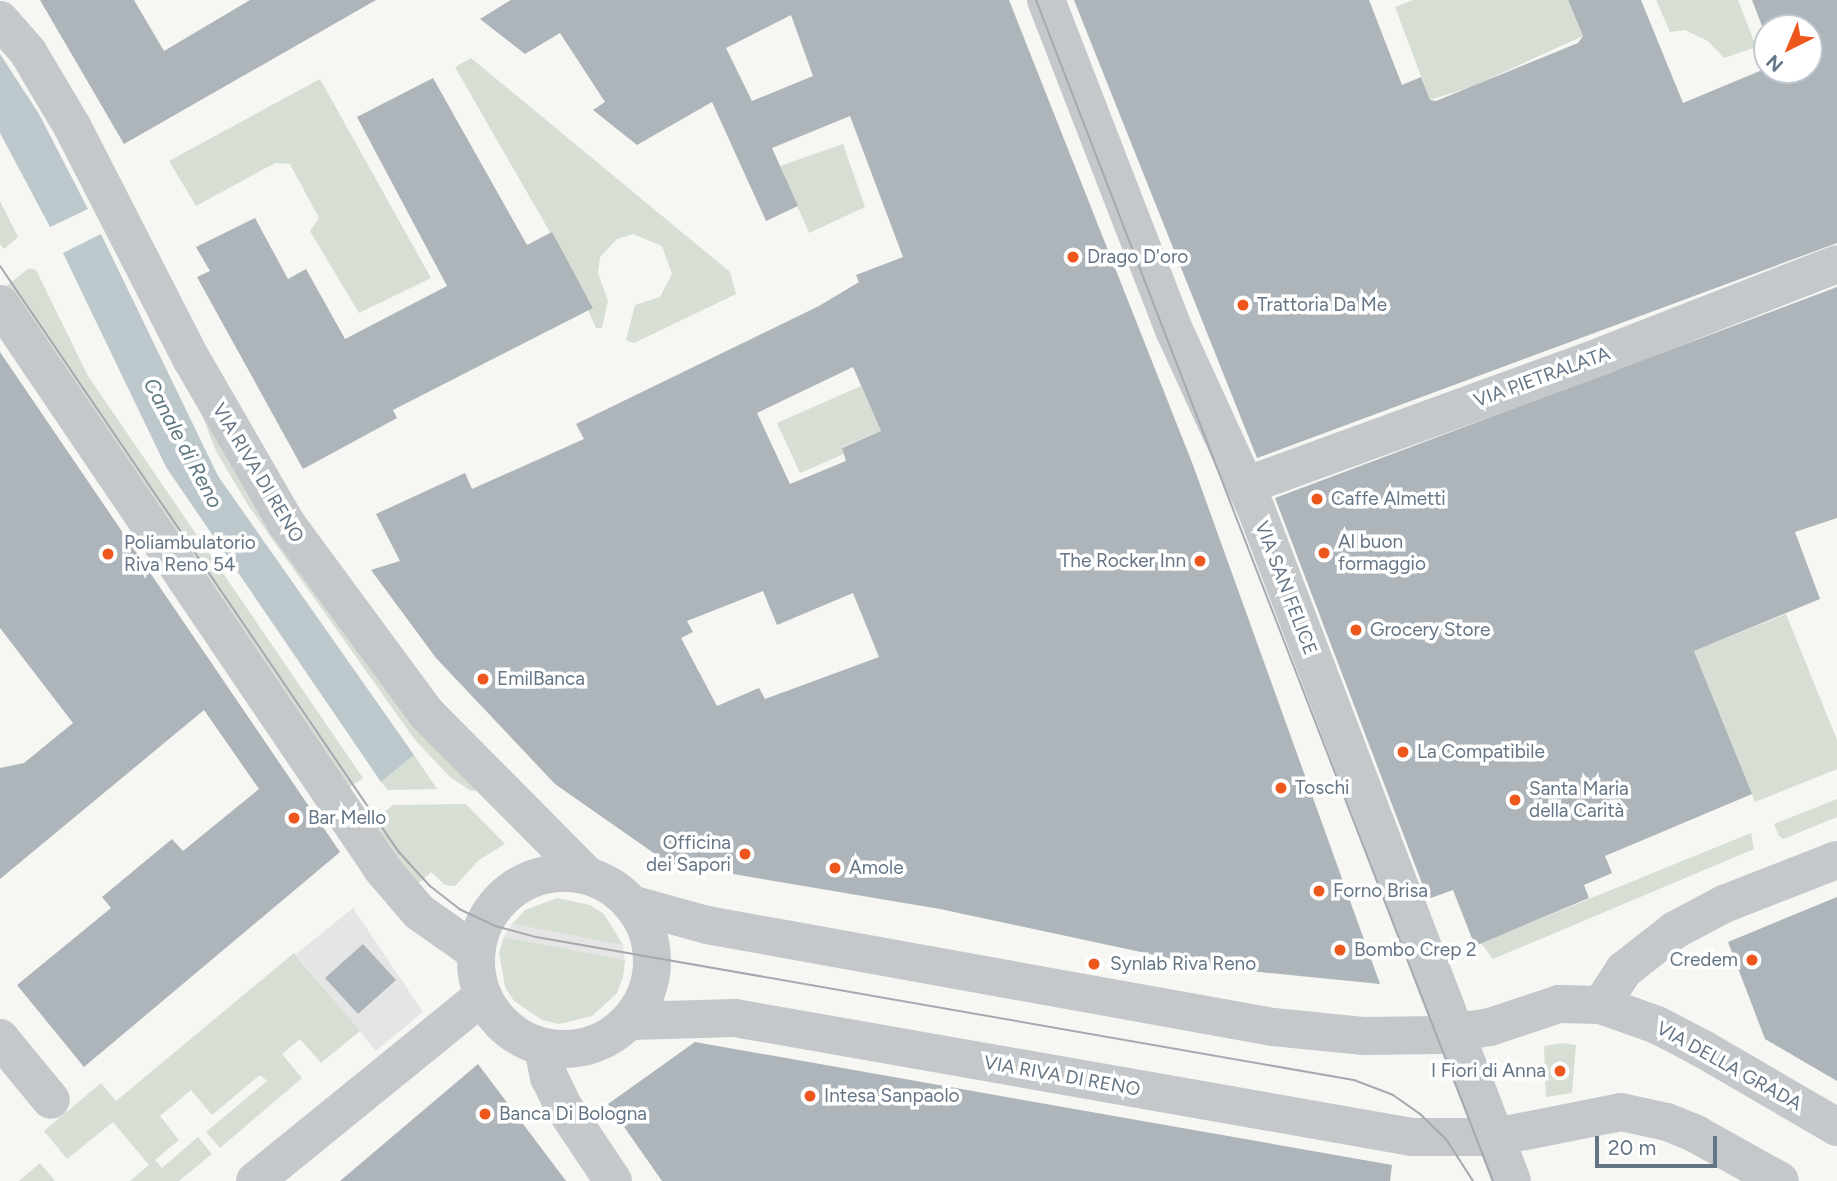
<!DOCTYPE html>
<html>
<head>
<meta charset="utf-8">
<style>
	body { margin:0 }
	#map { position:relative; width:1837px; height:1181px; overflow:hidden; background:#f6f6f3; font-family:Figtree,sans-serif }
	div>[style] { position:absolute }
	[style*='--x'] { left:calc(var(--x)*1px); top:calc(var(--y)*1px); width:calc(var(--w)*1px); rotate:calc(var(--a)*1deg) }
	.built>* { inset:0; background:#e4e5e4 }
	.green>* { inset:0; background:#d7ded4 }
	.water>* { inset:0; background:#bdc8cd }
	.building>* { inset:0; background:#adb4ba }
	.minor>* { height:38px; margin:-19px; padding:0 19px; transform-origin:19px; border-radius:19px; background:#c4c8cb }
	.minor>.ring { margin:-19px; padding:0; box-sizing:content-box; background:none; border:38px solid #c4c8cb; border-radius:50% }
	.tram>* { height:2px; margin:-1px; padding:0 1px; transform-origin:1px; border-radius:1px; background:#a4aab0 }
	.dots>* { width:19px; height:19px; translate:-50% -50%; box-sizing:border-box; border:4px solid #fff; border-radius:50% }
	span { translate:-50% -50%; white-space:nowrap; text-align:center; line-height:1.15; -webkit-text-stroke:7px #fff; paint-order:stroke }
	.poi-label { font-size:19px; color:#647586 }
	.left { translate:0 -50%; text-align:left }
	.right { translate:-100% -50%; text-align:right }
	.street-label { font-size:19px; color:#647586 }
	.water-label { font-size:21px; color:#5f7782; font-style:italic }
	.north { position:absolute; left:1753px; top:14px; width:70px; height:70px; box-sizing:border-box; background:#fff; border:2px solid #c1c8cf; border-radius:50%; rotate:223deg; font-size:19px; font-weight:700; line-height:28px; text-align:center; color:#647586 }
	.north::after { content:''; display:block; margin:auto; width:24px; height:32px; background:#ed571d; clip-path:polygon(50% 0,100% 100%,50% 72%,0 100%) }
	.scale { position:absolute; left:1595px; top:1136px; width:122px; height:32px; box-sizing:border-box; border:4px solid #647586; border-top:0; padding-left:9px; font-size:21px; line-height:24px; white-space:nowrap; color:#647586; -webkit-text-stroke:5px #fff; paint-order:stroke }
</style>
</head>
<body>
<div id="map">
	<div class="built">
		<div style="clip-path:polygon(353px 908px,423px 1012px,376px 1051px,296px 954px)"></div>
		<div style="clip-path:polygon(512px 924px,623px 945px,625px 960px,504px 937px)"></div>
	</div>
	<div class="green">
		<div style="clip-path:polygon(1413px 0,1568px 0,1583px 36px,1471px 87px,1430px 100px,1395px 7px)"></div>
		<div style="clip-path:polygon(1656px 0,1738px 0,1756px 47px,1724px 58px,1708px 41px,1685px 30px,1670px 32px)"></div>
		<div style="clip-path:polygon(471px 58px,730px 272px,736px 294px,634px 343px,626px 340px,635px 305px,660px 297px,672px 274px,662px 246px,633px 234px,617px 239px,600px 257px,598px 273px,608px 301px,602px 328px,596px 328px,588px 310px,593px 307px,455px 67px)"></div>
		<div style="clip-path:polygon(320px 79px,431px 278px,359px 313px,310px 231px,319px 218px,290px 164px,275px 163px,196px 206px,169px 161px)"></div>
		<div style="clip-path:polygon(843px 144px,865px 207px,809px 233px,780px 166px)"></div>
		<div style="clip-path:polygon(0 201px,18px 237px,4px 249px,0 244px)"></div>
		<div style="clip-path:polygon(29px 268px,36px 270px,88px 376px,363px 778px,346px 790px,4px 288px)"></div>
		<div style="clip-path:polygon(861px 386px,881px 431px,842px 447px,844px 454px,800px 473px,777px 423px)"></div>
		<div style="clip-path:polygon(197px 402px,479px 790px,471px 791px,450px 777px,415px 740px,248px 505px,216px 451px)"></div>
		<div style="clip-path:polygon(1786px 614px,1837px 740px,1837px 769px,1755px 802px,1694px 651px)"></div>
		<div style="clip-path:polygon(414px 755px,437px 789px,388px 790px,381px 782px)"></div>
		<div style="clip-path:polygon(1837px 799px,1837px 817px,1783px 839px,1779px 836px,1774px 824px)"></div>
		<div style="clip-path:polygon(466px 804px,505px 844px,479px 860px,455px 886px,445px 885px,431px 872px,416px 886px,369px 824px,393px 805px)"></div>
		<div style="clip-path:polygon(1751px 833px,1754px 849px,1493px 959px,1481px 943px)"></div>
		<div style="clip-path:polygon(557px 898px,590px 905px,604px 914px,623px 945px,512px 924px,525px 910px)"></div>
		<div style="clip-path:polygon(504px 937px,625px 960px,623px 977px,617px 993px,592px 1016px,559px 1024px,542px 1020px,514px 1001px,505px 987px,499px 953px)"></div>
		<div style="clip-path:polygon(294px 953px,360px 1031px,321px 1063px,300px 1039px,282px 1054px,302px 1078px,220px 1148px,206px 1132px,267px 1081px,260px 1075px,212px 1115px,191px 1090px,160px 1116px,179px 1140px,155px 1160px,162px 1168px,198px 1137px,212px 1154px,179px 1181px,130px 1181px,149px 1165px,113px 1122px,67px 1159px,44px 1131px,101px 1083px,116px 1101px)"></div>
		<div style="clip-path:polygon(1563px 1043px,1576px 1045px,1572px 1093px,1546px 1097px,1544px 1046px)"></div>
		<div style="clip-path:polygon(40px 1163px,55px 1181px,19px 1181px)"></div>
	</div>
	<div class="water">
		<div style="clip-path:polygon(0 54px,39px 114px,88px 209px,50px 227px,0 133px)"></div>
		<div style="clip-path:polygon(101px 234px,218px 476px,414px 755px,381px 782px,166px 467px,63px 253px)"></div>
	</div>
	<div class="building">
		<div style="clip-path:polygon(40px 0,134px 0,164px 51px,250px 0,376px 0,124px 144px)"></div>
		<div style="clip-path:polygon(evenodd,511px 0,1009px 0,1193px 465px,1380px 984px,1211px 967px,940px 909px,668px 863px,555px 784px,436px 658px,371px 570px,400px 561px,376px 514px,465px 473px,472px 489px,584px 439px,576px 424px,819px 306px,859px 282px,856px 275px,903px 257px,850px 116px,772px 148px,798px 206px,766px 221px,712px 102px,637px 145px,593px 110px,605px 102px,560px 33px,525px 54px,480px 19px,511px 0,791px 15px,813px 76px,752px 101px,726px 48px,791px 15px,511px 0,853px 367px,881px 431px,842px 448px,846px 461px,790px 484px,757px 413px,853px 367px,511px 0,763px 591px,777px 625px,853px 593px,879px 657px,765px 699px,759px 688px,717px 706px,681px 638px,693px 632px,687px 621px,763px 591px)"></div>
		<div style="clip-path:polygon(1074px 0,1369px 0,1402px 85px,1421px 77px,1430px 100px,1436px 101px,1578px 43px,1583px 36px,1568px 0,1641px 0,1683px 103px,1767px 68px,1809px 70px,1809px 28px,1767px 28px,1767px 39px,1752px 0,1837px 0,1837px 243px,1257px 458px)"></div>
		<div style="clip-path:polygon(433px 78px,527px 245px,552px 232px,593px 308px,393px 410px,397px 418px,303px 469px,197px 277px,210px 271px,196px 247px,255px 218px,288px 279px,306px 269px,345px 339px,447px 286px,357px 117px)"></div>
		<div style="clip-path:polygon(1837px 287px,1837px 518px,1795px 532px,1820px 599px,1694px 651px,1752px 794px,1605px 856px,1612px 873px,1584px 885px,1589px 898px,1475px 946px,1453px 890px,1428px 899px,1275px 498px)"></div>
		<div style="clip-path:polygon(0 352px,340px 852px,84px 1067px,17px 985px,111px 908px,102px 897px,172px 839px,183px 851px,259px 789px,204px 710px,0 879px,0 768px,24px 763px,73px 723px,0 628px)"></div>
		<div style="clip-path:polygon(1837px 897px,1837px 1081px,1765px 1039px,1728px 942px)"></div>
		<div style="clip-path:polygon(363px 944px,396px 980px,358px 1014px,325px 978px)"></div>
		<div style="clip-path:polygon(695px 1042px,1392px 1165px,1390px 1181px,662px 1181px,608px 1104px)"></div>
		<div style="clip-path:polygon(478px 1064px,566px 1181px,340px 1181px)"></div>
	</div>
	<div class="minor">
		<div style="--x:1046;--y:0;--w:356;--a:68.8"></div>
		<div style="--x:1175;--y:332;--w:195;--a:65.4"></div>
		<div style="--x:1256;--y:509;--w:719;--a:69.15"></div>
		<div style="--x:0;--y:20;--w:43;--a:48.8"></div>
		<div style="--x:28;--y:52;--w:86;--a:59.3"></div>
		<div style="--x:72;--y:126;--w:263;--a:62.9"></div>
		<div style="--x:192;--y:360;--w:188;--a:60"></div>
		<div style="--x:286;--y:523;--w:237;--a:53.6"></div>
		<div style="--x:427;--y:714;--w:227;--a:45.2"></div>
		<div style="--x:0;--y:304;--w:683;--a:55.91"></div>
		<div style="--x:383;--y:870;--w:55;--a:49.4"></div>
		<div style="--x:419;--y:912;--w:70;--a:35.1"></div>
		<div style="--x:1245;--y:486;--w:382;--a:-20"></div>
		<div style="--x:1604;--y:355;--w:250;--a:-21.3"></div>
		<div class="ring" style="left:476px;top:873px;width:138px;height:138px"></div>
		<div style="--x:631;--y:904;--w:79;--a:15.4"></div>
		<div style="--x:707;--y:925;--w:575;--a:10.22"></div>
		<div style="--x:1273;--y:1027;--w:90;--a:5.7"></div>
		<div style="--x:1363;--y:1036;--w:75;--a:-0.8"></div>
		<div style="--x:1438;--y:1035;--w:53;--a:-8.7"></div>
		<div style="--x:1490;--y:1027;--w:73;--a:-18.4"></div>
		<div style="--x:1559;--y:1004;--w:42;--a:1.4"></div>
		<div style="--x:1601;--y:1005;--w:59;--a:19.7"></div>
		<div style="--x:1657;--y:1025;--w:52;--a:27.6"></div>
		<div style="--x:1703;--y:1049;--w:155;--a:30.2"></div>
		<div style="--x:1601;--y:1005;--w:42;--a:-56.7"></div>
		<div style="--x:1624;--y:970;--w:65;--a:-38.1"></div>
		<div style="--x:1675;--y:930;--w:55;--a:-28"></div>
		<div style="--x:1724;--y:904;--w:121;--a:-21.3"></div>
		<div style="--x:630;--y:1021;--w:105;--a:-1.6"></div>
		<div style="--x:735;--y:1018;--w:687;--a:9.97"></div>
		<div style="--x:1412;--y:1137;--w:83;--a:0"></div>
		<div style="--x:1495;--y:1137;--w:128;--a:-11.2"></div>
		<div style="--x:1621;--y:1112;--w:47;--a:12.3"></div>
		<div style="--x:1667;--y:1122;--w:31;--a:22"></div>
		<div style="--x:1696;--y:1134;--w:96;--a:29.2"></div>
		<div style="--x:0;--y:1038;--w:80;--a:50.6"></div>
		<div style="--x:543;--y:1047;--w:31;--a:79"></div>
		<div style="--x:549;--y:1077;--w:32;--a:64"></div>
		<div style="--x:563;--y:1106;--w:90;--a:56.3"></div>
		<div style="--x:255;--y:1181;--w:294;--a:-39.1"></div>
	</div>
	<div class="tram">
		<div style="--x:1036;--y:0;--w:1266;--a:68.85"></div>
		<div style="--x:0;--y:266;--w:708;--a:55.77"></div>
		<div style="--x:398;--y:851;--w:47;--a:47.6"></div>
		<div style="--x:430;--y:886;--w:37;--a:38"></div>
		<div style="--x:459;--y:909;--w:40;--a:25"></div>
		<div style="--x:495;--y:926;--w:42;--a:15"></div>
		<div style="--x:536;--y:937;--w:830;--a:9.92"></div>
		<div style="--x:1354;--y:1080;--w:42;--a:21"></div>
		<div style="--x:1393;--y:1095;--w:32;--a:35"></div>
		<div style="--x:1419;--y:1113;--w:37;--a:44"></div>
		<div style="--x:1446;--y:1139;--w:50;--a:57.3"></div>
	</div>
	<div class="dots">
		<div style="left:1073px;top:257px;background:#ed571d"></div>
		<div style="left:1243px;top:305px;background:#ed571d"></div>
		<div style="left:1317px;top:499px;background:#ed571d"></div>
		<div style="left:1324px;top:553px;background:#ed571d"></div>
		<div style="left:108px;top:554px;background:#ed571d"></div>
		<div style="left:1200px;top:561px;background:#ed571d"></div>
		<div style="left:1356px;top:630px;background:#ed571d"></div>
		<div style="left:483px;top:679px;background:#ed571d"></div>
		<div style="left:1403px;top:752px;background:#ed571d"></div>
		<div style="left:1281px;top:788px;background:#ed571d"></div>
		<div style="left:1515px;top:800px;background:#ed571d"></div>
		<div style="left:294px;top:818px;background:#ed571d"></div>
		<div style="left:745px;top:854px;background:#ed571d"></div>
		<div style="left:835px;top:868px;background:#ed571d"></div>
		<div style="left:1319px;top:891px;background:#ed571d"></div>
		<div style="left:1340px;top:950px;background:#ed571d"></div>
		<div style="left:1752px;top:960px;background:#ed571d"></div>
		<div style="left:1094px;top:964px;background:#ed571d"></div>
		<div style="left:1560px;top:1071px;background:#ed571d"></div>
		<div style="left:810px;top:1096px;background:#ed571d"></div>
		<div style="left:485px;top:1114px;background:#ed571d"></div>
	</div>
	<div class="poi-label">
		<span class="left" style="left:1087px;top:257px">Drago D'oro</span>
		<span class="left" style="left:1257px;top:305px">Trattoria Da Me</span>
		<span class="left" style="left:1331px;top:499px">Caffe Almetti</span>
		<span class="left" style="left:1338px;top:553px">Al buon<br>formaggio</span>
		<span class="left" style="left:124px;top:554px">Poliambulatorio<br>Riva Reno 54</span>
		<span class="right" style="left:1186px;top:561px">The Rocker Inn</span>
		<span class="left" style="left:1370px;top:630px">Grocery Store</span>
		<span class="left" style="left:497px;top:679px">EmilBanca</span>
		<span class="left" style="left:1417px;top:752px">La Compatibile</span>
		<span class="left" style="left:1295px;top:788px">Toschi</span>
		<span class="left" style="left:1529px;top:800px">Santa Maria<br>della Carità</span>
		<span class="left" style="left:308px;top:818px">Bar Mello</span>
		<span class="right" style="left:731px;top:854px">Officina<br>dei Sapori</span>
		<span class="left" style="left:849px;top:868px">Amole</span>
		<span class="left" style="left:1333px;top:891px">Forno Brisa</span>
		<span class="left" style="left:1354px;top:950px">Bombo Crep 2</span>
		<span class="right" style="left:1738px;top:960px">Credem</span>
		<span class="left" style="left:1110px;top:964px">Synlab Riva Reno</span>
		<span class="right" style="left:1546px;top:1071px">I Fiori di Anna</span>
		<span class="left" style="left:824px;top:1096px">Intesa Sanpaolo</span>
		<span class="left" style="left:499px;top:1114px">Banca Di Bologna</span>
	</div>
	<div class="street-label">
		<span style="left:1542px;top:377px;rotate:-20deg">VIA PIETRALATA</span>
		<span style="left:258px;top:473px;rotate:59deg">VIA RIVA DI RENO</span>
		<span style="left:1286px;top:588px;rotate:69deg">VIA SAN FELICE</span>
		<span style="left:1729px;top:1066px;rotate:29deg">VIA DELLA GRADA</span>
		<span style="left:1062px;top:1076px;rotate:10deg">VIA RIVA DI RENO</span>
	</div>
	<div class="water-label">
		<span style="left:183px;top:443px;rotate:62deg">Canale di Reno</span>
	</div>
	<div class="north">N</div>
	<div class="scale">20 m</div>
</div>
</body>
</html>
